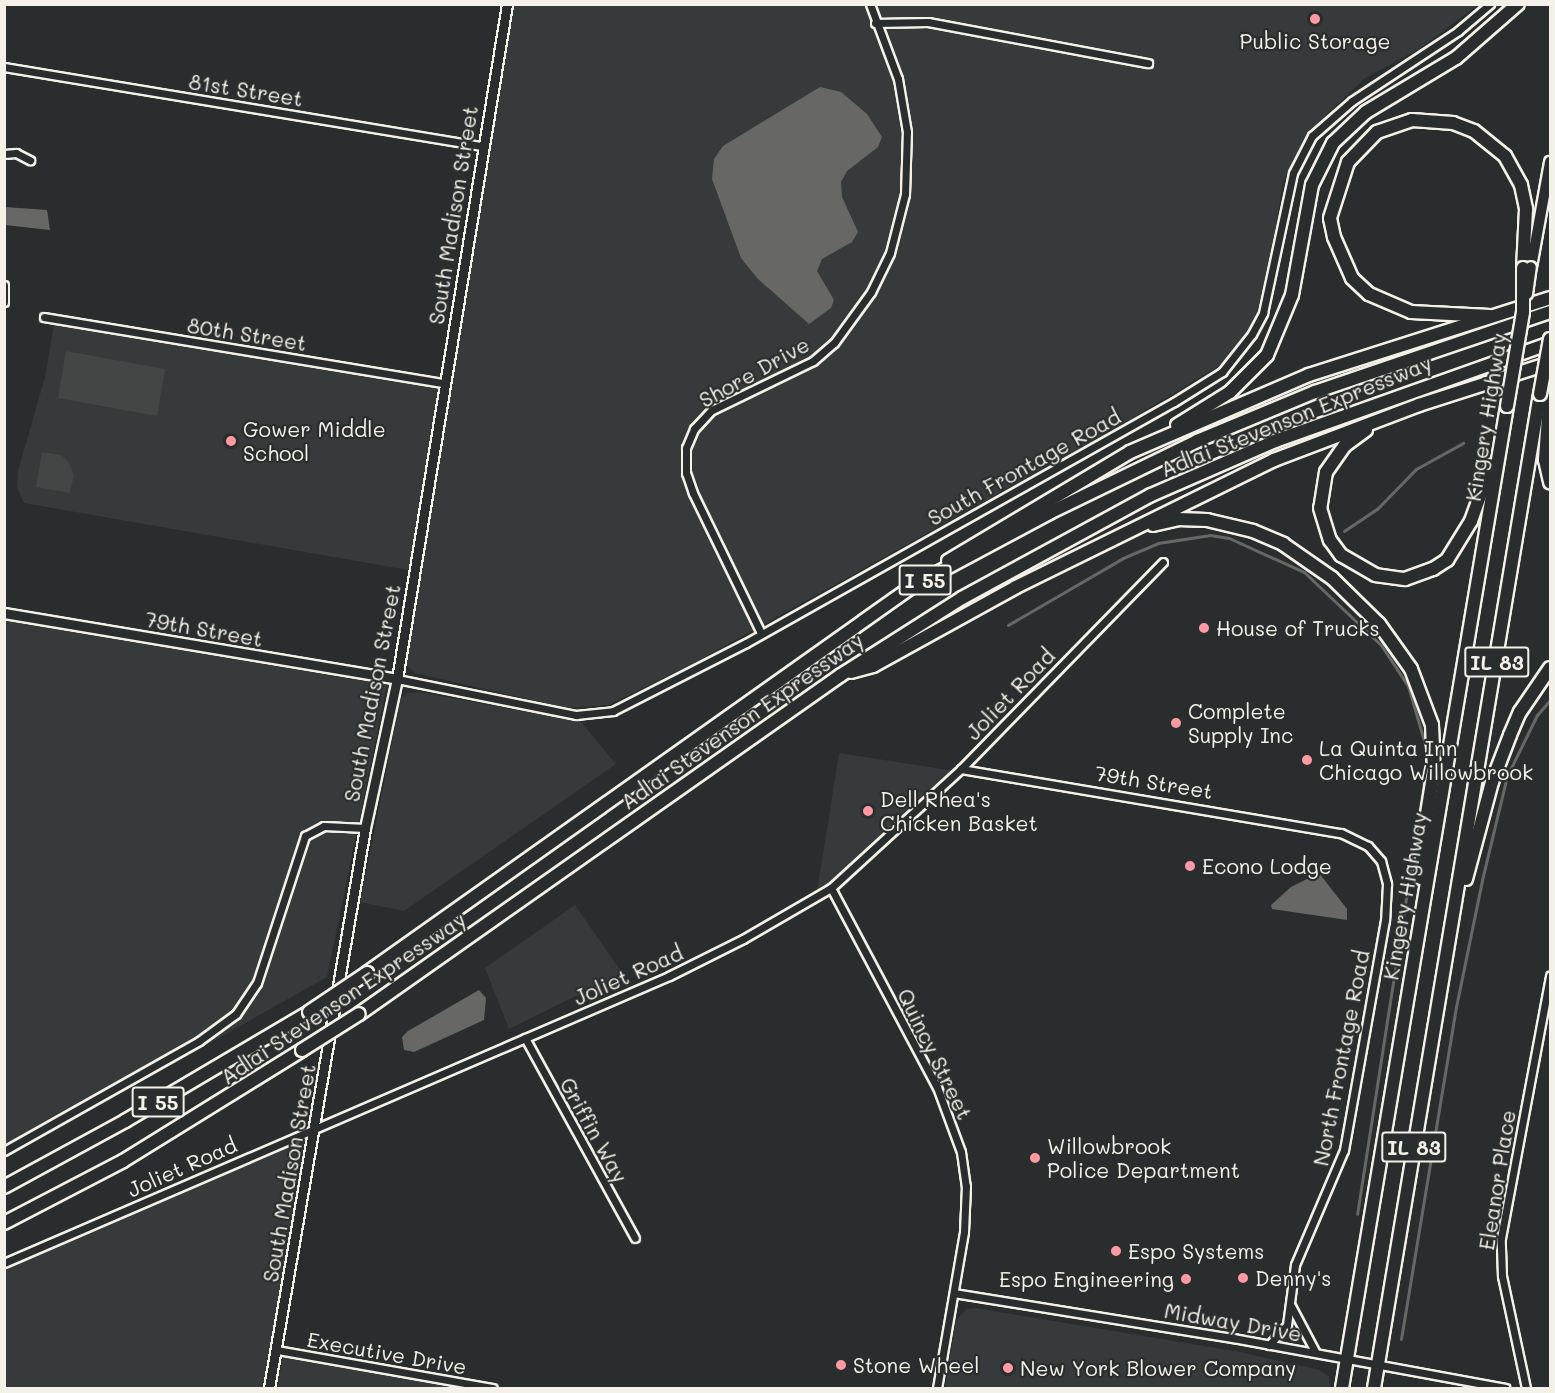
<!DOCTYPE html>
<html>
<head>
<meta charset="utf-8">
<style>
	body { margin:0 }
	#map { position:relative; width:1555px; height:1393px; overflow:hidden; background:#2a2d2e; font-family:Mali,sans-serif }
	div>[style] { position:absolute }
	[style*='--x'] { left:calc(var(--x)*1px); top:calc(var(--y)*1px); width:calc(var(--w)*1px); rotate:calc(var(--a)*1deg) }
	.built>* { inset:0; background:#373a3a }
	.green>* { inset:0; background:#444645 }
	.water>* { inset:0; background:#676866 }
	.stream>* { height:3px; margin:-1.5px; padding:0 1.5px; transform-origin:1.5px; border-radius:1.5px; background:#676866 }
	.roads { filter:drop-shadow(2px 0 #f4f1e8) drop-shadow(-2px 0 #f4f1e8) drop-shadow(0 2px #f4f1e8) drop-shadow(0 -2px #f4f1e8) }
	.street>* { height:7px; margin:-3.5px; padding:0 3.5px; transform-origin:3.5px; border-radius:3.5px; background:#2a2d2e }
	.secondary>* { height:9px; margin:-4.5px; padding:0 4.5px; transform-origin:4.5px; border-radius:4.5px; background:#2a2d2e }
	.primary>* { height:10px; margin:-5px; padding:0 5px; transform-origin:5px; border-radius:5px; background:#2a2d2e }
	.highway>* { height:12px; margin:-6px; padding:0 6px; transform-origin:6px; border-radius:6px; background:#2a2d2e }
	.bridges { filter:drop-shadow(2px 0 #f4f1e8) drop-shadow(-2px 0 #f4f1e8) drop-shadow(0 2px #f4f1e8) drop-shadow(0 -2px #f4f1e8) }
	.primary-bridge>* { height:10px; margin:-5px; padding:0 5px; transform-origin:5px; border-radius:5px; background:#2a2d2e }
	.highway-bridge>* { height:12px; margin:-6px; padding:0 6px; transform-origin:6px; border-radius:6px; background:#2a2d2e }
	.dots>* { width:16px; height:16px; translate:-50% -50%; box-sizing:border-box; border:3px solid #2a2d2e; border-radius:50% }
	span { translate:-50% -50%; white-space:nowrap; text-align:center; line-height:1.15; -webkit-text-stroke:4.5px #2a2d2e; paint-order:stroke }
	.shield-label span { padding:2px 4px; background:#2a2d2e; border:2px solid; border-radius:4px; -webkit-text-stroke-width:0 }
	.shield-label { font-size:20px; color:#f4f1e8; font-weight:700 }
	.poi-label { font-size:21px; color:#f4f1e8 }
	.left { translate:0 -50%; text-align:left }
	.right { translate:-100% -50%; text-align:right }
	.street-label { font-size:21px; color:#f4f1e8 }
	.frame { position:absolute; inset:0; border:6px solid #f4f1e8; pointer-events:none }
</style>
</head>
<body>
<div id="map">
	<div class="built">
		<div style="clip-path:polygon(512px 5px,1478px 5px,1419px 49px,1365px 78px,1309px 131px,1283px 182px,1269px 266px,1257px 312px,1243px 339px,1220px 365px,1116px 428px,694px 663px,608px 705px,567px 708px,415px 673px,404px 662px)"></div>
		<div style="clip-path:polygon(55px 319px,444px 383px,414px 571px,24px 503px,17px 487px,18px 471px,45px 377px)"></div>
		<div style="clip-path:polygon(4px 620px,387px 685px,327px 977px,5px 1158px)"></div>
		<div style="clip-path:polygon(419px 692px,581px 722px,616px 764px,404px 911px,360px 902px,401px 698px,407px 693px)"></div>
		<div style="clip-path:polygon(839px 753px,955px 771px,854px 864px,817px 892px)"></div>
		<div style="clip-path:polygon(575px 905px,622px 973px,509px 1029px,485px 968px)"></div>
		<div style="clip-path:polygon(309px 1136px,263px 1388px,5px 1388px,4px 1270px)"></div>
		<div style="clip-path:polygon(975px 1308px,1240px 1352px,1319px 1370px,1329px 1376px,1330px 1388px,945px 1388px,956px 1321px,966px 1309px)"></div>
		<div style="clip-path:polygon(283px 1356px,460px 1388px,277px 1388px)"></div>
	</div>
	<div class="green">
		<div style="clip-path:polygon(66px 351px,165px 369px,157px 416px,58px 398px)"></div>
		<div style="clip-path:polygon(42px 452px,61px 455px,68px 461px,74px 475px,70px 493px,36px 487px)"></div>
	</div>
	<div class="water">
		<div style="clip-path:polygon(820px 87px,841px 92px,867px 114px,882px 137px,878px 147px,847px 171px,841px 182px,842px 197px,858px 232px,852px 242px,822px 259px,817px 271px,834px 300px,831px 308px,809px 324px,758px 279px,741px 258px,712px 179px,714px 159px,723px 146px)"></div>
		<div style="clip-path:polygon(5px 207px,47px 210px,50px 230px,5px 225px)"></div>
		<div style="clip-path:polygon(1319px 873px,1347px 909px,1347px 920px,1272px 909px,1271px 905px,1291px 887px)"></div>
		<div style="clip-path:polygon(479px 990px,486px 998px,484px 1020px,414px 1052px,404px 1050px,402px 1037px,408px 1031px)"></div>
	</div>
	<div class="stream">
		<div style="--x:1344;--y:531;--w:40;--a:-34"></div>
		<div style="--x:1377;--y:509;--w:56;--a:-45.7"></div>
		<div style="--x:1416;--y:469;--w:54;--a:-29"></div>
		<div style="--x:1008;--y:625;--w:133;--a:-30.2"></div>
		<div style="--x:1123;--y:558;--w:38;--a:-23"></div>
		<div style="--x:1158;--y:543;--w:53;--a:-8.7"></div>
		<div style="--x:1210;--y:535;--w:19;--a:9"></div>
		<div style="--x:1229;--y:538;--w:82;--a:24.4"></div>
		<div style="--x:1304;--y:572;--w:106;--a:43.5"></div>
		<div style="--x:1381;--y:645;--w:49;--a:56.6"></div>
		<div style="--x:1408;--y:686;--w:68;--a:73.7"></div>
		<div style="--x:1427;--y:751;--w:31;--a:96"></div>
		<div style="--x:1424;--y:782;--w:437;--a:98.8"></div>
		<div style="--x:1401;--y:1339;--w:337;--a:-80.6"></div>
		<div style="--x:1456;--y:1007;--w:130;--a:-78.4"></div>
		<div style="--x:1482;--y:880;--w:107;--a:-76.5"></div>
		<div style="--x:1507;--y:776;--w:68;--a:-63.8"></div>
		<div style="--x:1537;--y:715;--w:20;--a:-49"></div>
	</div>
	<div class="roads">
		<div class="street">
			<div style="--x:875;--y:23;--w:53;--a:-1.1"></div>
			<div style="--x:928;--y:22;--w:224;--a:10.6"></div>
			<div style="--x:4;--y:67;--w:483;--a:9.4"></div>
			<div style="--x:4;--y:154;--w:12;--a:-5"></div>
			<div style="--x:16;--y:153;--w:16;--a:27"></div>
			<div style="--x:4;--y:285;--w:17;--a:90"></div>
			<div style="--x:44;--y:317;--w:405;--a:9.4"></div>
			<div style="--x:761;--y:633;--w:156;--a:-115.9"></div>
			<div style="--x:693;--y:493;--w:21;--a:-109"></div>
			<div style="--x:686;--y:473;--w:25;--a:-90"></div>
			<div style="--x:686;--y:448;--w:21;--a:-67"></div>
			<div style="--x:694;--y:429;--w:26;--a:-47"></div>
			<div style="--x:712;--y:410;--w:112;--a:-25.9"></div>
			<div style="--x:813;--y:361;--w:28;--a:-41"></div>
			<div style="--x:834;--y:343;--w:63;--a:-54"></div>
			<div style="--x:871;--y:292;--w:43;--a:-64"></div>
			<div style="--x:890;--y:253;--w:61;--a:-75.7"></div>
			<div style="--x:905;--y:194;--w:62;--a:-88.2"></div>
			<div style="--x:907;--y:132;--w:54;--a:-99.6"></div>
			<div style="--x:898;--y:79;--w:80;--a:-110.5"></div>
			<div style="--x:397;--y:679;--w:183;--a:11.4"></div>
			<div style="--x:576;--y:715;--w:37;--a:-6"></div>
			<div style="--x:613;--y:711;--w:149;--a:-27.1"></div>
			<div style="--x:746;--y:643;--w:491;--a:-29.4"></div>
			<div style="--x:1174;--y:402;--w:57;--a:-32"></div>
			<div style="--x:1222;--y:372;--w:48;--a:-51.7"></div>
			<div style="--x:1252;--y:334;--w:24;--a:-62"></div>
			<div style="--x:1263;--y:313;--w:143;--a:-77.9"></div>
			<div style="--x:1293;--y:173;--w:42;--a:-62.8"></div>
			<div style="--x:1312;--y:136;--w:53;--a:-41.2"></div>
			<div style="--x:1352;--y:101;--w:127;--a:-33.4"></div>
			<div style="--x:1458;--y:31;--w:42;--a:-40.2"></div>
			<div style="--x:961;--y:769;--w:385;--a:9.6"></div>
			<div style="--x:1341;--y:833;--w:30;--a:26"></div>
			<div style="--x:1368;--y:846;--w:20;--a:49"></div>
			<div style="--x:1381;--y:861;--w:24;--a:75"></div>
			<div style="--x:1387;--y:884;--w:36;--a:93"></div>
			<div style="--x:1385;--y:920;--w:234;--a:100.1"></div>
			<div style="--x:1344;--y:1150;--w:125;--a:113.1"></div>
			<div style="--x:1295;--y:1265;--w:61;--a:97.6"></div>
			<div style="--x:1287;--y:1325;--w:27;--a:132"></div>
			<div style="--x:831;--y:888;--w:225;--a:62"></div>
			<div style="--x:937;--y:1087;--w:69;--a:69.7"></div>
			<div style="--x:961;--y:1152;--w:34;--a:82"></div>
			<div style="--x:966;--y:1186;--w:46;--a:92.5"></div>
			<div style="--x:964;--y:1232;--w:158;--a:99.8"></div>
			<div style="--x:525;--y:1038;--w:228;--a:61.2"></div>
			<div style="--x:4;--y:1151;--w:224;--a:-29.4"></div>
			<div style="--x:199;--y:1041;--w:46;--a:-36.1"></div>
			<div style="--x:236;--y:1014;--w:37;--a:-56"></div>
			<div style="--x:257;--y:983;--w:155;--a:-71.9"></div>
			<div style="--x:305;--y:836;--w:21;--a:-28"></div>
			<div style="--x:324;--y:826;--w:41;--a:2.8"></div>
			<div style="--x:4;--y:1263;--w:724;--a:-23.34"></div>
			<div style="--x:669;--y:976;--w:83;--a:-26.6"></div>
			<div style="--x:743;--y:939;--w:102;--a:-30.1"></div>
			<div style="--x:831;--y:888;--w:176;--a:-42.5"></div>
			<div style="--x:961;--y:769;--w:289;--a:-45.7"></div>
			<div style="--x:954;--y:1293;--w:283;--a:9.2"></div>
			<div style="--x:1233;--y:1338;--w:277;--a:10.4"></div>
			<div style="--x:1291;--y:1306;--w:53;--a:62"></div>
			<div style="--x:277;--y:1350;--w:219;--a:10"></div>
			<div style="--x:1526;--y:1388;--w:115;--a:-102.1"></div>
			<div style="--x:1502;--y:1276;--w:38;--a:-92"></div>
			<div style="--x:1501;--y:1238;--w:267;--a:-79.4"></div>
		</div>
		<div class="secondary">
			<div style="--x:4;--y:613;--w:399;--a:9.5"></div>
			<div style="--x:269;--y:1388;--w:568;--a:-80.27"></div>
			<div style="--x:365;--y:828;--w:152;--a:-77.9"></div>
			<div style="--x:397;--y:679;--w:684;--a:-80.74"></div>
		</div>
		<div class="primary">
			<div style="--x:1531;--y:267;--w:107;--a:-79.7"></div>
		</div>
		<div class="highway">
			<div style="--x:1490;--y:316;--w:79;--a:-177.1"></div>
			<div style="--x:1411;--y:312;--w:46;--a:-156.8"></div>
			<div style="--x:1369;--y:294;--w:23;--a:-137"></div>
			<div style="--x:1352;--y:278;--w:45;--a:-113.7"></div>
			<div style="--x:1334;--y:237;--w:19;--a:-102"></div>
			<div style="--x:1330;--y:218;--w:59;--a:-72.2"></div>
			<div style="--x:1348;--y:162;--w:42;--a:-46"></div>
			<div style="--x:1377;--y:132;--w:37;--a:-19"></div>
			<div style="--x:1412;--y:120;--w:41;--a:4.2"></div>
			<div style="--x:1453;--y:123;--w:22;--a:21"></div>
			<div style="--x:1474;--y:131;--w:40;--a:39"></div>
			<div style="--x:1505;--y:156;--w:33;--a:61"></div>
			<div style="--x:1521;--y:185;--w:25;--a:78"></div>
			<div style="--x:1526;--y:209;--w:59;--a:92.9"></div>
			<div style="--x:1550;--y:388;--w:72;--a:94"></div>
			<div style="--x:1545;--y:460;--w:23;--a:77"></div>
			<div style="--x:1177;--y:425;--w:62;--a:-31.9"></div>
			<div style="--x:1230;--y:392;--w:52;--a:-45"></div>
			<div style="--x:1267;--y:355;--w:65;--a:-67.4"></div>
			<div style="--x:1292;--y:295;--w:112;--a:-79.7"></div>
			<div style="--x:1312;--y:185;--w:47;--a:-63.4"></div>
			<div style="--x:1333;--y:143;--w:45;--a:-43.2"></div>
			<div style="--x:1366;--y:112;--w:105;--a:-31"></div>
			<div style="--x:1456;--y:58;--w:82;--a:-41.1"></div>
			<div style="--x:1366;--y:430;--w:26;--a:144"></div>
			<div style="--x:1345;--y:445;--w:33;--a:125"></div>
			<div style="--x:1326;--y:472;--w:36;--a:99"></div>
			<div style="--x:1320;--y:508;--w:34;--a:73"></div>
			<div style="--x:1330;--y:540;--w:19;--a:54"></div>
			<div style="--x:1341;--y:555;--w:39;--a:30"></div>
			<div style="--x:1375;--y:575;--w:30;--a:8"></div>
			<div style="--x:1405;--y:579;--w:30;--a:-20"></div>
			<div style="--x:1433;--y:569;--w:17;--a:-33"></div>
			<div style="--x:1447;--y:560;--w:46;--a:-58.4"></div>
			<div style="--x:1471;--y:521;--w:59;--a:-70.3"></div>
			<div style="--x:1153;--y:525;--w:26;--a:-13"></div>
			<div style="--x:1178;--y:519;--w:29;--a:2"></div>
			<div style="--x:1207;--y:520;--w:47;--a:13.4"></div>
			<div style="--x:1253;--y:531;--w:33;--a:23"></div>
			<div style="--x:1283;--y:544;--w:60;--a:34.8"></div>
			<div style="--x:1332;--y:578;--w:66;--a:44.4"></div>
			<div style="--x:1379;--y:624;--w:55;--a:54.6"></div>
			<div style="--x:1411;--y:669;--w:60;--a:69.4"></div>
			<div style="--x:1432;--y:725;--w:45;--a:87.5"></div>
			<div style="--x:1434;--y:770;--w:70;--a:99.1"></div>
			<div style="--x:1423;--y:839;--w:39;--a:93"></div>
			<div style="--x:948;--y:561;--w:212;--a:-30.9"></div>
			<div style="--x:1130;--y:452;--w:195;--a:-23.3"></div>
			<div style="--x:1309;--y:375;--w:253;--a:-17.7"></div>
			<div style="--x:851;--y:672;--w:23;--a:-15"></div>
			<div style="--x:873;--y:666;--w:163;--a:-28.9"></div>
			<div style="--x:1016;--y:587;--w:288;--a:-26.2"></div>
			<div style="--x:1274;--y:460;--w:155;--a:-20.8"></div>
			<div style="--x:1419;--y:405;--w:138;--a:-17.8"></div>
			<div style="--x:1466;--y:879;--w:100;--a:-75"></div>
			<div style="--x:1492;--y:782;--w:50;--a:-69"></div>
			<div style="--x:1510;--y:735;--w:25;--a:-67"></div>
			<div style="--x:1520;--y:712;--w:53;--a:-55.7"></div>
			<div style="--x:367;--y:973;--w:669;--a:-35.33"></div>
			<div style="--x:913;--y:586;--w:154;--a:-28.2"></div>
			<div style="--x:1049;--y:513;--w:165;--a:-25.9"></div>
			<div style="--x:1197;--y:441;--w:128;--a:-22.6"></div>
			<div style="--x:1315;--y:392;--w:248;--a:-18.8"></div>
			<div style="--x:359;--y:1014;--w:589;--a:-35.12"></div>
			<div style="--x:841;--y:675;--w:143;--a:-32.5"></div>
			<div style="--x:962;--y:598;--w:215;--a:-28.6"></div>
			<div style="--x:1151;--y:495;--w:135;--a:-23.5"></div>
			<div style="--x:1275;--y:441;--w:292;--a:-19.6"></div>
			<div style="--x:4;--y:1187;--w:138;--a:-28.6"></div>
			<div style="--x:125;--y:1121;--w:214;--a:-30.6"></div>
			<div style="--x:4;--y:1223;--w:134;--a:-27.5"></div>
			<div style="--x:123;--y:1161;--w:211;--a:-31.8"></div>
			<div style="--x:1342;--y:1388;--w:996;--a:-80.46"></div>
			<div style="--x:1374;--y:1388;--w:1008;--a:-80.52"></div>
		</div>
	</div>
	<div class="bridges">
		<div class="primary-bridge">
			<div style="--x:1527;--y:294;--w:27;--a:-82"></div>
		</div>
		<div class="highway-bridge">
			<div style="--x:1540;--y:394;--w:56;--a:-79.7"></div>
			<div style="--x:1507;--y:406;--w:95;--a:-80.3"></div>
			<div style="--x:1523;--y:312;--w:44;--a:-90"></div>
			<div style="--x:309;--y:1012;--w:70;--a:-33.9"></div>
			<div style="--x:302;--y:1050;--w:67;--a:-32.3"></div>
		</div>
	</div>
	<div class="dots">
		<div style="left:1315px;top:19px;background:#ff9aa2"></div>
		<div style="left:231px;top:441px;background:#ff9aa2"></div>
		<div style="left:1204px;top:628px;background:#ff9aa2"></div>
		<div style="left:1176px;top:723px;background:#ff9aa2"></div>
		<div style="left:1307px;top:760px;background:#ff9aa2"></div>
		<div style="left:868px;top:811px;background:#ff9aa2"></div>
		<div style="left:1190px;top:866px;background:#ff9aa2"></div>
		<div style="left:1035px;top:1158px;background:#ff9aa2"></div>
		<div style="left:1116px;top:1251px;background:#ff9aa2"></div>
		<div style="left:1243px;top:1278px;background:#ff9aa2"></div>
		<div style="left:1186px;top:1279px;background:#ff9aa2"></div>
		<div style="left:841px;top:1365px;background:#ff9aa2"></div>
		<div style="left:1008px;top:1368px;background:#ff9aa2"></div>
	</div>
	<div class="shield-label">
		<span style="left:925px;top:580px">I 55</span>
		<span style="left:1497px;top:662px">IL 83</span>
		<span style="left:158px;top:1102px">I 55</span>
		<span style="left:1414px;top:1147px">IL 83</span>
	</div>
	<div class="poi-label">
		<span style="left:1315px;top:41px">Public Storage</span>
		<span class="left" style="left:243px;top:441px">Gower Middle<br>School</span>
		<span class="left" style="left:1216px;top:628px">House of Trucks</span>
		<span class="left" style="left:1188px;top:723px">Complete<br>Supply Inc</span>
		<span class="left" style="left:1319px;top:760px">La Quinta Inn<br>Chicago Willowbrook</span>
		<span class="left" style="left:880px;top:811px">Dell Rhea's<br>Chicken Basket</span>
		<span class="left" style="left:1202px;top:866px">Econo Lodge</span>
		<span class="left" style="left:1047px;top:1158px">Willowbrook<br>Police Department</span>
		<span class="left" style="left:1128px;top:1251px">Espo Systems</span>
		<span class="left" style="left:1255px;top:1278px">Denny's</span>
		<span class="right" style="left:1174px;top:1279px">Espo Engineering</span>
		<span class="left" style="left:853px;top:1365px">Stone Wheel</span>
		<span class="left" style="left:1020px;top:1368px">New York Blower Company</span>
	</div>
	<div class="street-label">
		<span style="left:246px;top:90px;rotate:9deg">81st Street</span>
		<span style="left:453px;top:215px;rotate:-81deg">South Madison Street</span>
		<span style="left:247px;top:334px;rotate:9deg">80th Street</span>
		<span style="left:754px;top:372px;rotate:-29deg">Shore Drive</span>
		<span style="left:1296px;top:416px;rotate:-22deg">Adlai Stevenson Expressway</span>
		<span style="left:1486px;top:417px;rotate:-81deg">Kingery Highway</span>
		<span style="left:1024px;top:467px;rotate:-29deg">South Frontage Road</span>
		<span style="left:204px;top:629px;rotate:10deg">79th Street</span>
		<span style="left:372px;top:693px;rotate:-79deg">South Madison Street</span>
		<span style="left:1010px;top:694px;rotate:-46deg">Joliet Road</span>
		<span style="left:742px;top:721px;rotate:-35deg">Adlai Stevenson Expressway</span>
		<span style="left:1154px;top:782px;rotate:9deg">79th Street</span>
		<span style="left:1405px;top:896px;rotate:-80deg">Kingery Highway</span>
		<span style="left:628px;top:975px;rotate:-24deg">Joliet Road</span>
		<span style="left:343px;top:998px;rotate:-34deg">Adlai Stevenson Expressway</span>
		<span style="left:935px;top:1054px;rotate:64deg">Quincy Street</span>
		<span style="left:1341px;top:1058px;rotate:-79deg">North Frontage Road</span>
		<span style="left:594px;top:1130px;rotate:61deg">Griffin Way</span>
		<span style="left:182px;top:1167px;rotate:-24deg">Joliet Road</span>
		<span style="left:289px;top:1173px;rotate:-80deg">South Madison Street</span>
		<span style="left:1497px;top:1180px;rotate:-81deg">Eleanor Place</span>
		<span style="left:1233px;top:1322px;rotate:10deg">Midway Drive</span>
		<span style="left:387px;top:1353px;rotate:10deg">Executive Drive</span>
	</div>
	<div class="frame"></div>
</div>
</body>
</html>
